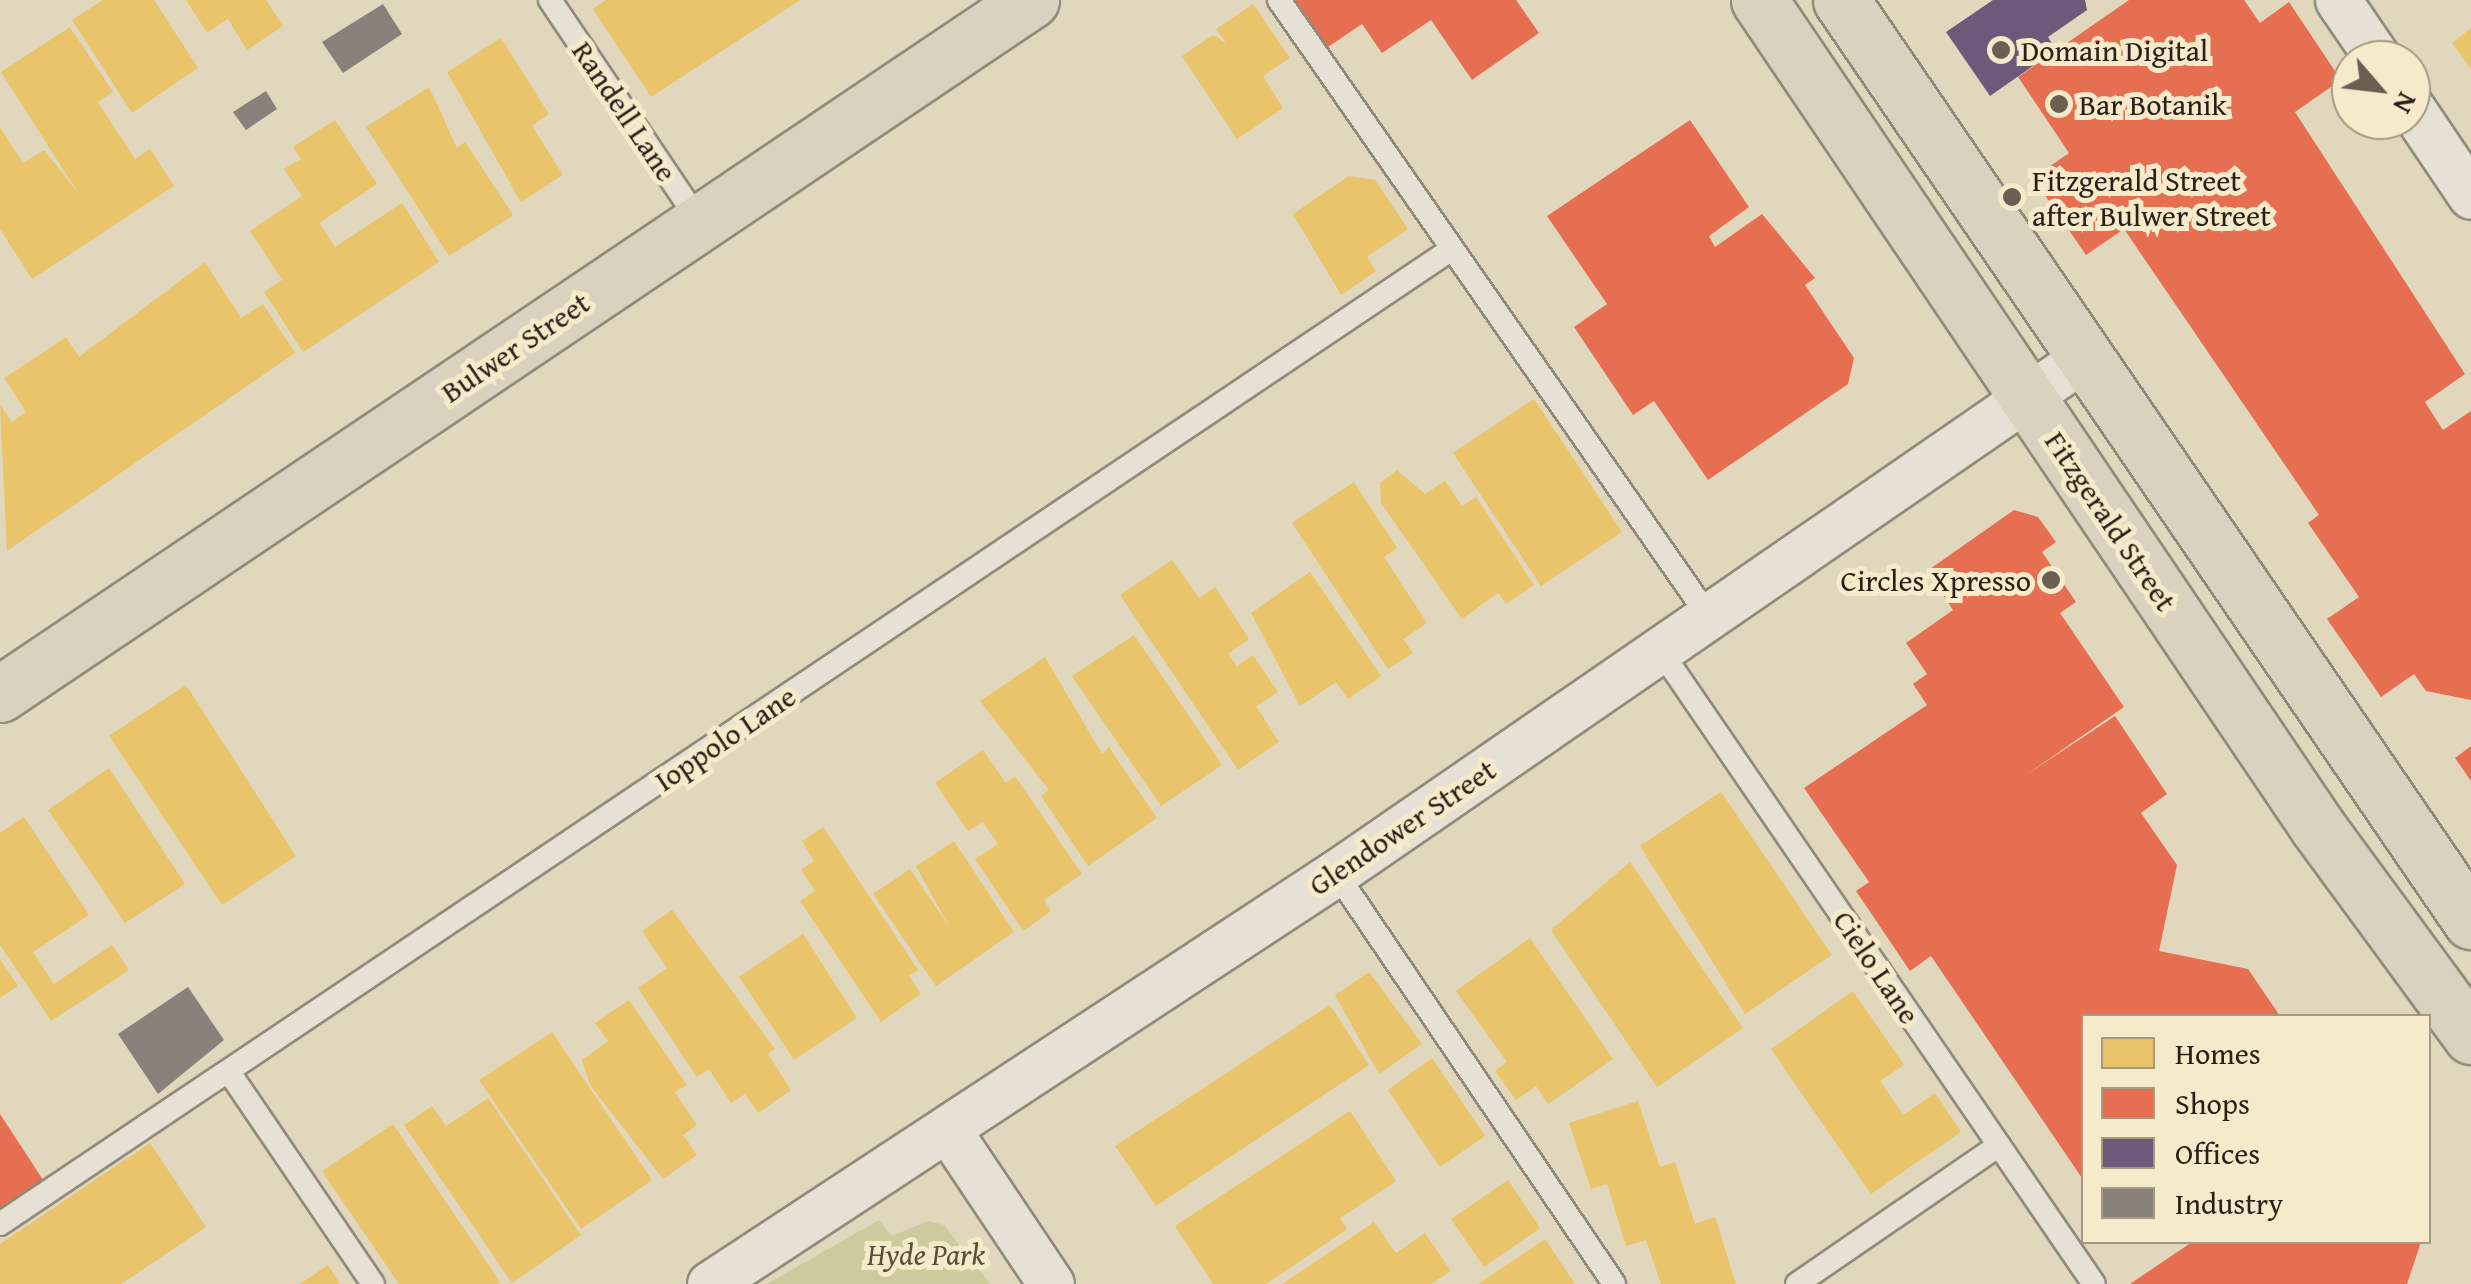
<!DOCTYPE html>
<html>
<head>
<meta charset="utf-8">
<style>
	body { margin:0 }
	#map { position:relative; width:2471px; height:1284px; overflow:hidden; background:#e0d7bc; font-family:"Gentium Book Plus",serif }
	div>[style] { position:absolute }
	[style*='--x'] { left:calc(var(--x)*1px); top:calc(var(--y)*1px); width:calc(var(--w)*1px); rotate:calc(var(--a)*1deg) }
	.green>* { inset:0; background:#cdca9e }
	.homes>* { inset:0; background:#e9c46a }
	.shops>* { inset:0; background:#e76f51 }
	.offices>* { inset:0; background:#6d597a }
	.industry>* { inset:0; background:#8a817c }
	.roads { filter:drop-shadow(2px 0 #928b7b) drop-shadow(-2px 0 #928b7b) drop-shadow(0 2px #928b7b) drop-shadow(0 -2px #928b7b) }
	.lane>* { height:22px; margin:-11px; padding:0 11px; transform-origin:11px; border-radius:11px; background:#e6e1d4 }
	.street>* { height:45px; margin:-22.5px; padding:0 22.5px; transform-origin:22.5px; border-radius:22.5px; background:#e6e1d4 }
	.primary>* { height:55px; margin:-27.5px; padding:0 27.5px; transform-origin:27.5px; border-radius:27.5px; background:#dad2bf }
	.dots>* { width:28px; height:28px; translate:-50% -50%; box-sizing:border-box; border:5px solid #f5eaca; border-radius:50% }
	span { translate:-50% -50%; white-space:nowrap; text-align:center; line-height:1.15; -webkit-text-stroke:10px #f5eaca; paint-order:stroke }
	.poi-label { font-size:30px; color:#2b1f16 }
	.left { translate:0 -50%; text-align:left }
	.right { translate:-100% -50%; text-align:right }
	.street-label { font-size:30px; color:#2b1f16 }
	.park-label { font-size:30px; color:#574f38; font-style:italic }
	.legend { position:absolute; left:2081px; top:1014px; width:350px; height:230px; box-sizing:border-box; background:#f5eaca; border:2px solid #a49982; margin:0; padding:12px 18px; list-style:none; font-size:30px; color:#2b1f16 }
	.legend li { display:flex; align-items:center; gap:20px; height:50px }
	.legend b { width:50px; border:2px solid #a49982 }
	.north { position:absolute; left:2331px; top:40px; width:100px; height:100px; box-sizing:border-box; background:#f5eaca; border:2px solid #a49982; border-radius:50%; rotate:118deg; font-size:28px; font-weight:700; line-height:40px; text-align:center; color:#2b1f16 }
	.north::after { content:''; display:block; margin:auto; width:35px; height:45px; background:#6a5f50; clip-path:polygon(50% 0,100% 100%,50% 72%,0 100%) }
</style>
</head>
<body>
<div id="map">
	<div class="green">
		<div style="clip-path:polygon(879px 1220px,892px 1236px,928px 1221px,944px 1225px,990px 1284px,767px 1284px)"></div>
	</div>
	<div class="homes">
		<div style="clip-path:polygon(103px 0,154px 0,198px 68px,132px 113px,72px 20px)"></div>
		<div style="clip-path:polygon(186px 0,266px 0,283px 26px,247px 50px,228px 19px,207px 33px)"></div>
		<div style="clip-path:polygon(606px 0,800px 0,651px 97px,593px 9px)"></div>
		<div style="clip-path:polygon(1253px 4px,1290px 58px,1263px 76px,1283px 108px,1237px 139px,1182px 56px,1213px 35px,1226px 43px,1216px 29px)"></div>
		<div style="clip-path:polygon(70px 27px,113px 92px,98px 102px,135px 159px,150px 149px,174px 186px,32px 279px,0 229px,0 127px,23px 163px,44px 150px,79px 194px,1px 72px)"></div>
		<div style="clip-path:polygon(2471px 28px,2471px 69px,2452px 43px)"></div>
		<div style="clip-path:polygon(501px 38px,549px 114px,532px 126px,563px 175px,521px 202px,447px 72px)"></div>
		<div style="clip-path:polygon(429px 87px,457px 148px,465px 142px,513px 215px,449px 256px,366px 127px)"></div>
		<div style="clip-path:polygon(335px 120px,377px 184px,319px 223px,335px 247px,402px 203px,439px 262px,303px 352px,264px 292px,282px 280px,250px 231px,302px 196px,284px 169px,301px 159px,293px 147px)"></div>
		<div style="clip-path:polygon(1349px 176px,1375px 180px,1408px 229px,1367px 257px,1376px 271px,1341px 295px,1293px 214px)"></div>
		<div style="clip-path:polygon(205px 262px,241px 318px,263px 304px,295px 353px,7px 551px,0 405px,12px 422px,26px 412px,4px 378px,66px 337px,79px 357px)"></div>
		<div style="clip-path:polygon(1534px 399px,1622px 532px,1541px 586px,1453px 453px)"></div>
		<div style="clip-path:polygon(1397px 470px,1425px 494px,1445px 481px,1462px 506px,1476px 497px,1534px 585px,1506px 604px,1498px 593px,1462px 619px,1381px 503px,1380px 483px)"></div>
		<div style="clip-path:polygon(1354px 482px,1397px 548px,1384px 557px,1427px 623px,1403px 639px,1413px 653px,1388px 669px,1292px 523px)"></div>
		<div style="clip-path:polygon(1172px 560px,1199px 598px,1215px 587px,1249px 639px,1228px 654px,1237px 666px,1253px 655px,1278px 692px,1256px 706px,1279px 742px,1238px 770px,1120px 595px)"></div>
		<div style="clip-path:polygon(1310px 572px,1381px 676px,1348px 699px,1336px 682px,1300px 706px,1251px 613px)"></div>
		<div style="clip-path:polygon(1134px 635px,1222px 765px,1161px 806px,1072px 676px)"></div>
		<div style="clip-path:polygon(1045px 657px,1102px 754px,1109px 747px,1157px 818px,1088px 866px,1041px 796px,1049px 790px,980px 701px)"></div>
		<div style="clip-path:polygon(186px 685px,296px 856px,222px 905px,109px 736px)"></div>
		<div style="clip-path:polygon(983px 750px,1006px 783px,1015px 776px,1082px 874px,1044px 900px,1051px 911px,1023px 931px,975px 859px,998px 844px,983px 822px,968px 831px,935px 783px)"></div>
		<div style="clip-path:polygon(109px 768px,185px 884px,125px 923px,48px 810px)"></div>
		<div style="clip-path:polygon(1721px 792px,1832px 955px,1745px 1014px,1640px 846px)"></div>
		<div style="clip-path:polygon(24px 817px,89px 915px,33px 952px,54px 984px,112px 945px,129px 970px,51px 1021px,0 945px,0 833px)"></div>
		<div style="clip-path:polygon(823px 827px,918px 970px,909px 976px,921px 994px,881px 1022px,800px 901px,815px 891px,801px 870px,814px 861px,802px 841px)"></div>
		<div style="clip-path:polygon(954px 841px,1014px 932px,936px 986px,873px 894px,910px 869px,950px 928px,916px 866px)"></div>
		<div style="clip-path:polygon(1630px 862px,1743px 1028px,1657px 1087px,1551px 930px)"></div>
		<div style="clip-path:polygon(672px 910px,775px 1049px,768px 1054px,791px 1090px,758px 1113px,745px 1094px,731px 1103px,709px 1069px,697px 1077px,638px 988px,667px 968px,642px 931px)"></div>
		<div style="clip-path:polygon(803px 934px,857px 1018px,794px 1060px,739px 977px)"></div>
		<div style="clip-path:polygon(1530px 938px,1613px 1059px,1548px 1104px,1536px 1086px,1516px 1100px,1495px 1071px,1507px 1062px,1456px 991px)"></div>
		<div style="clip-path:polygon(0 959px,18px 986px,0 998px)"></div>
		<div style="clip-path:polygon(1369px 972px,1422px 1044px,1379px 1074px,1335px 995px)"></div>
		<div style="clip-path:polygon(1853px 991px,1904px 1065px,1880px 1081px,1903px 1115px,1935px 1093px,1961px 1132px,1871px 1194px,1771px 1049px)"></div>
		<div style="clip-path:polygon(629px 1000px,687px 1085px,675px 1092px,697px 1125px,683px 1135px,697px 1155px,663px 1179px,590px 1085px,582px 1060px,608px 1041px,595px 1023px)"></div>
		<div style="clip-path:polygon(1330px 1005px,1369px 1065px,1156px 1206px,1115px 1146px)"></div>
		<div style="clip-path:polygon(552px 1032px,652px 1180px,581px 1229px,479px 1080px)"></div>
		<div style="clip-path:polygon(1432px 1058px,1485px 1136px,1440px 1167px,1388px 1090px)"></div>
		<div style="clip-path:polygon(488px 1098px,581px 1235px,512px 1283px,404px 1125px,432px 1106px,446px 1126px)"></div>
		<div style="clip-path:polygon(1638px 1101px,1660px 1167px,1675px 1162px,1695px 1224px,1715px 1217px,1736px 1284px,1661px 1284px,1646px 1240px,1626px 1246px,1607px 1184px,1591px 1189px,1569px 1123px)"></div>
		<div style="clip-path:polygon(1350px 1111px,1396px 1181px,1340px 1218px,1347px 1229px,1266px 1284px,1213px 1284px,1175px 1226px)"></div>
		<div style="clip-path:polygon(393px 1124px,500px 1282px,497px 1284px,399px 1284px,322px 1171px)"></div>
		<div style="clip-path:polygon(150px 1143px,206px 1227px,121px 1284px,0 1284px,0 1244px)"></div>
		<div style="clip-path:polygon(1508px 1180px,1540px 1228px,1484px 1267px,1451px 1219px)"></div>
		<div style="clip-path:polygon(1374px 1222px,1396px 1253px,1425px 1233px,1451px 1271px,1431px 1284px,1282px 1284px)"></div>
		<div style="clip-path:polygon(1545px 1239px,1575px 1284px,1478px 1284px)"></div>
		<div style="clip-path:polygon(328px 1265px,340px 1284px,300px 1284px)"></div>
	</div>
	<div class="shops">
		<div style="clip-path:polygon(1291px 0,1516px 0,1539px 33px,1472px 80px,1431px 20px,1382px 53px,1362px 24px,1325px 49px)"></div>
		<div style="clip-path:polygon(2129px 0,2244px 0,2260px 23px,2289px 2px,2341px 80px,2295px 112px,2465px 374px,2425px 402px,2443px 430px,2471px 411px,2471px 700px,2426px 691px,2414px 674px,2381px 697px,2327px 619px,2359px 597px,2308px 523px,2319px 515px,2124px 229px,2086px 255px,2033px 178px,2069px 153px,2018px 77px)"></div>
		<div style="clip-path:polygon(1690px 120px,1749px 207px,1709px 236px,1715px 247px,1762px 214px,1815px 278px,1805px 285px,1854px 358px,1848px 384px,1708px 480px,1654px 401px,1633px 415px,1574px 327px,1607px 304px,1547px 216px)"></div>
		<div style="clip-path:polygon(2014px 510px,2038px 517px,2056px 542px,2042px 552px,2076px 602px,2060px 613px,2124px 707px,2023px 777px,2115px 716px,2167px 794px,2141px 813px,2177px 865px,2159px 951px,2248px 969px,2280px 1016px,2084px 1016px,2084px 1181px,1931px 956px,1910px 971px,1856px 891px,1869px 882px,1804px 788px,1927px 705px,1913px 684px,1927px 674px,1906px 643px,1953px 610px,1927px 571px)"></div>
		<div style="clip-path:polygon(2471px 746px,2471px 781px,2455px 758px)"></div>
		<div style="clip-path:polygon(0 1114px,47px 1186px,0 1217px)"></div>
		<div style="clip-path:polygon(2192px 1242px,2418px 1242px,2420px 1245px,2407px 1284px,2130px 1284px)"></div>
	</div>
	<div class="offices">
		<div style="clip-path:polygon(1993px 0,2085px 0,2087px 10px,2048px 37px,2056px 50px,1990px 96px,1946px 32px)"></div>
	</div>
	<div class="industry">
		<div style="clip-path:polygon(383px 4px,402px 34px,343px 73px,322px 42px)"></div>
		<div style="clip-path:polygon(266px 91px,277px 109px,246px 130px,233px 112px)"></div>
		<div style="clip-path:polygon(188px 987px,224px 1040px,158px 1094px,118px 1034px)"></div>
	</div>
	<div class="roads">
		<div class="lane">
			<div style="--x:550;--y:0;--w:268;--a:56"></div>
			<div style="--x:1279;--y:0;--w:752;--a:55.13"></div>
			<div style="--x:1660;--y:650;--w:768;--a:55.61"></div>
			<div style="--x:1336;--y:873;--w:496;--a:55.9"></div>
			<div style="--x:229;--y:1072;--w:256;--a:55.8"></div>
			<div style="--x:0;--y:1224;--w:1745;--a:-33.88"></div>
			<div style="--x:1797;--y:1284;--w:245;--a:-34.5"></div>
		</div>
		<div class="street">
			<div style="--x:2338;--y:0;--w:73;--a:55.7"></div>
			<div style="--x:2411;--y:107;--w:107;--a:56"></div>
			<div style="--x:948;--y:1130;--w:185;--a:56.2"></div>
			<div style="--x:710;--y:1284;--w:749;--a:-33.29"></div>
			<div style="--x:1336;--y:873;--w:910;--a:-34.56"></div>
		</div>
		<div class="primary">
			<div style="--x:1759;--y:0;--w:1000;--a:55.96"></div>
			<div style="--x:2319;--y:829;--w:257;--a:53.7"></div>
			<div style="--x:1841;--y:0;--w:1116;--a:55.63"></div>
			<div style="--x:0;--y:694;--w:1243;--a:-33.95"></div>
		</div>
	</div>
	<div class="dots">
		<div style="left:2001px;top:50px;background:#6a5f50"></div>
		<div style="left:2059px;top:104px;background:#6a5f50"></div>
		<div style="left:2012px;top:197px;background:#6a5f50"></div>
		<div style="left:2051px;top:580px;background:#6a5f50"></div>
	</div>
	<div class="poi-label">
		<span class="left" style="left:2021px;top:50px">Domain Digital</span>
		<span class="left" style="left:2079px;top:104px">Bar Botanik</span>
		<span class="left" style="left:2032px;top:197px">Fitzgerald Street<br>after Bulwer Street</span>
		<span class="right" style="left:2031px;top:580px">Circles Xpresso</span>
	</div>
	<div class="street-label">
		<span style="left:625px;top:111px;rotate:56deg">Randell Lane</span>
		<span style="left:515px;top:347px;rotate:-34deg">Bulwer Street</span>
		<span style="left:2111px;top:521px;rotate:56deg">Fitzgerald Street</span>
		<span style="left:725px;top:738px;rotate:-34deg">Ioppolo Lane</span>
		<span style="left:1402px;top:827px;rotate:-34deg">Glendower Street</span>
		<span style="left:1877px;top:967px;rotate:56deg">Cielo Lane</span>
	</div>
	<div class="park-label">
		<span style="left:926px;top:1254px">Hyde Park</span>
	</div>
	<ul class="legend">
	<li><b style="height:28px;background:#e9c46a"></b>Homes</li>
	<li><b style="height:28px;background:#e76f51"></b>Shops</li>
	<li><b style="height:28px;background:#6d597a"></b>Offices</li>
	<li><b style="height:28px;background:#8a817c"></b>Industry</li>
	</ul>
	<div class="north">N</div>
</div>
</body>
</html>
